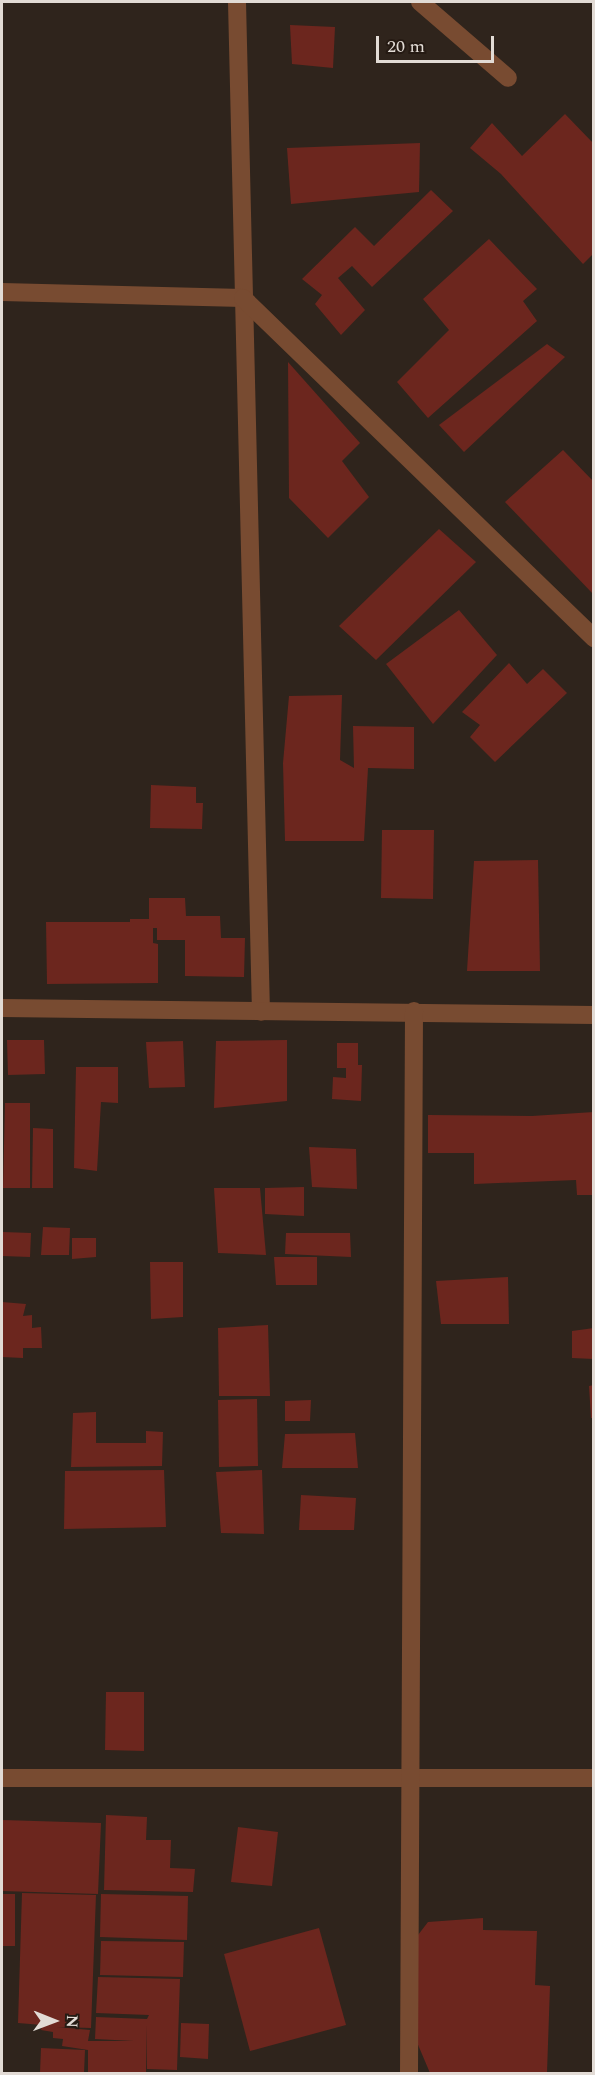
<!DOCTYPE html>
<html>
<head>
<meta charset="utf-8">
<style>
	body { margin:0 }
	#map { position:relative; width:595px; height:2075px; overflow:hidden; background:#2f241c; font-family:Spectral,serif }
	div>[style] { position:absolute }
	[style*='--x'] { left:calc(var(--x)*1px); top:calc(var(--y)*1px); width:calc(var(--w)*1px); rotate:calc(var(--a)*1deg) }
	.building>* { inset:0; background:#6c261e }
	.minor>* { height:18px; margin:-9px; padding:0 9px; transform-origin:9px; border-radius:9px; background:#784b31 }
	span { translate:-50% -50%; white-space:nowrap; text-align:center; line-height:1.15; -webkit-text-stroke:4.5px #251a13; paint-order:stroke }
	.frame { position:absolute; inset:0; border:3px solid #e2dbd5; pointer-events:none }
	.north { position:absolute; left:24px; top:1991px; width:60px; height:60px; -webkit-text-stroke:4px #251a13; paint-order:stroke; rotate:91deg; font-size:16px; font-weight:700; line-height:24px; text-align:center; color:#e2dbd5 }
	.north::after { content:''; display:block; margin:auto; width:21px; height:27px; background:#e2dbd5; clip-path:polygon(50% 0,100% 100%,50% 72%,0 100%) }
	.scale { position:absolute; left:376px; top:36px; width:118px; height:27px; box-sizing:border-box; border:3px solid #e2dbd5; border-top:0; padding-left:8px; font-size:18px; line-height:21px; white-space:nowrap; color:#e2dbd5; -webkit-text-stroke:4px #251a13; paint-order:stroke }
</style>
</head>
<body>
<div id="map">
	<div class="building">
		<div style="clip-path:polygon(290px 25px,335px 27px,333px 68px,292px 64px)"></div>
		<div style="clip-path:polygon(565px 114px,594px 144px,594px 253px,583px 264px,501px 174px,470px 148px,492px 123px,522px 156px)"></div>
		<div style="clip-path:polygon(420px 143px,419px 192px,291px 204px,287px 148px)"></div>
		<div style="clip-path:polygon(431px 190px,453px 211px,372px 287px,352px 266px,338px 278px,365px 310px,341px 335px,315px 304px,322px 295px,302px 279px,355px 227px,374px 246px)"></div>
		<div style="clip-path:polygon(489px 239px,537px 289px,523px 301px,537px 321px,428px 418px,397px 382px,449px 330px,423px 299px)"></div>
		<div style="clip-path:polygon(547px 344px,565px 357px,464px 452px,439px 425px)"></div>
		<div style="clip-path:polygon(288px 362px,360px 443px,342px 461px,369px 497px,328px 538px,289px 498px)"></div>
		<div style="clip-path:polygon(563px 450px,594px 482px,594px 595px,505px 502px)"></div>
		<div style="clip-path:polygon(439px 529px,476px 562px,376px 660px,339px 626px)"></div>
		<div style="clip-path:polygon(459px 610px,497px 655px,433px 724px,386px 664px)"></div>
		<div style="clip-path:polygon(509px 663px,527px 684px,543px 669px,567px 693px,495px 762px,470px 737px,480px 725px,462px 712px)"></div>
		<div style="clip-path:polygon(342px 695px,340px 760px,354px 768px,353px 726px,414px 727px,414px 769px,368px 768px,364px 841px,285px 841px,283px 763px,289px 696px)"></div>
		<div style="clip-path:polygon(151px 785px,196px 787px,196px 803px,203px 803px,202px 829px,150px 828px)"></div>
		<div style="clip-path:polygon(382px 830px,434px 830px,433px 899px,381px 898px)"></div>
		<div style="clip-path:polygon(538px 860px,540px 971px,467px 971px,474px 861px)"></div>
		<div style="clip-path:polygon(149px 898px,185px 898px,186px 916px,220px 916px,221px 938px,245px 938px,244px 977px,185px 976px,185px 940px,157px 940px,157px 928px,153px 928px,153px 943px,158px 944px,158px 983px,47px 984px,46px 922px,130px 922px,130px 919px,149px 919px)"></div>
		<div style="clip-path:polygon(7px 1040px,44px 1040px,45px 1074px,8px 1075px)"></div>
		<div style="clip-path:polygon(287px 1040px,287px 1101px,214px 1108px,216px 1041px)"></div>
		<div style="clip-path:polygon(183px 1041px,185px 1087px,149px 1088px,146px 1042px)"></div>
		<div style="clip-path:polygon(337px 1043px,358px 1043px,358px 1065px,362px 1065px,361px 1101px,332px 1099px,333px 1077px,346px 1078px,346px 1068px,337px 1068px)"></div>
		<div style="clip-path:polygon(76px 1067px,118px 1067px,118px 1103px,101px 1102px,97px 1171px,74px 1168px)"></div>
		<div style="clip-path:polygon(5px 1103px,30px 1103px,30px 1188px,3px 1188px)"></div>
		<div style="clip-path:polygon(594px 1112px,594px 1195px,577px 1195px,576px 1180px,474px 1184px,474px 1153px,428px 1153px,428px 1115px,532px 1116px)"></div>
		<div style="clip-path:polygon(33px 1128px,53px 1129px,53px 1188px,32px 1188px)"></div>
		<div style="clip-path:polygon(309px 1147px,356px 1149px,357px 1189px,312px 1187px)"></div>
		<div style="clip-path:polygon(304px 1187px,304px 1216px,265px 1214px,265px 1188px)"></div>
		<div style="clip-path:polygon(214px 1188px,260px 1188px,266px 1255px,218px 1253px)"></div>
		<div style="clip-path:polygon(43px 1227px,70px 1228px,69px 1255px,41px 1255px)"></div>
		<div style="clip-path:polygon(3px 1232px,31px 1233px,30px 1257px,2px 1256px)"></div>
		<div style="clip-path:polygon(286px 1233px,350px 1233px,351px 1257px,285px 1254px)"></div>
		<div style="clip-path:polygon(72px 1238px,96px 1238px,96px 1257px,72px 1259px)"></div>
		<div style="clip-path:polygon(274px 1257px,317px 1257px,317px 1285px,276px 1285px)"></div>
		<div style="clip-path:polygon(150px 1262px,183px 1262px,183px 1317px,151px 1319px)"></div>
		<div style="clip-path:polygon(508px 1277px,509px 1324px,441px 1324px,436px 1281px)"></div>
		<div style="clip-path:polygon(2px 1302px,26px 1304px,23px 1316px,32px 1315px,32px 1328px,41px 1327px,42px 1348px,23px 1348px,23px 1358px,2px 1357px)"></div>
		<div style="clip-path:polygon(268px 1325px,270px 1396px,219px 1396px,218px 1328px)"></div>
		<div style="clip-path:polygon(594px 1328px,594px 1359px,572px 1358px,572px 1331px)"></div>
		<div style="clip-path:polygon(594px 1385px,594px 1418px,591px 1418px,589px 1386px)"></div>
		<div style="clip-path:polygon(257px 1399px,258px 1466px,219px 1467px,218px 1400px)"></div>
		<div style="clip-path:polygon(311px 1400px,310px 1421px,285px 1421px,285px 1401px)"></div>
		<div style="clip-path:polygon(96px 1412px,96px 1443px,146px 1443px,146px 1431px,163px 1432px,162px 1466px,71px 1467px,73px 1413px)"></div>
		<div style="clip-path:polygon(355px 1433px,358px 1468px,282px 1468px,285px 1434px)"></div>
		<div style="clip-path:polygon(164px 1470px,166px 1527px,64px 1529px,65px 1471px)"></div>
		<div style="clip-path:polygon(262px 1470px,264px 1534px,221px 1533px,216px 1472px)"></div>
		<div style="clip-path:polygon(301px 1495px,356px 1498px,354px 1530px,299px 1530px)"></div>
		<div style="clip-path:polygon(106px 1692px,144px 1692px,144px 1751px,105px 1750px)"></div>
		<div style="clip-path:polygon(106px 1815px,147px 1817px,146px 1840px,171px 1840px,170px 1868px,195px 1869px,193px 1892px,104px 1890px)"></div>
		<div style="clip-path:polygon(2px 1820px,101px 1823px,98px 1894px,2px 1891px)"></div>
		<div style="clip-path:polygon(238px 1827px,278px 1832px,272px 1886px,231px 1882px)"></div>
		<div style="clip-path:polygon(22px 1893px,96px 1895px,91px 2028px,57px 2027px,90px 2030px,88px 2041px,134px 2041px,95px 2039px,96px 2017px,147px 2019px,149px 2015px,96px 2013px,98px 1977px,180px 1979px,177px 2070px,147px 2069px,147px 2025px,146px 2073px,88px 2073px,88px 2050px,62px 2046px,63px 2039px,53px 2038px,53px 2032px,41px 2030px,42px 2025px,18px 2023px)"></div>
		<div style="clip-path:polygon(2px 1894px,15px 1894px,15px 1946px,2px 1946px)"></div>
		<div style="clip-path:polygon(101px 1894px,188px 1896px,187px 1940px,100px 1937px)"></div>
		<div style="clip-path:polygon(483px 1918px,483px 1930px,537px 1931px,535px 1985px,550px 1986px,547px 2073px,430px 2073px,416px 2040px,418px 1935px,428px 1922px)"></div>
		<div style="clip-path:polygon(319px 1928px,346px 2025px,250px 2051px,224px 1954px)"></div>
		<div style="clip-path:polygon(101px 1941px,184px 1942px,183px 1977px,100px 1975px)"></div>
		<div style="clip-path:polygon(181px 2023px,209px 2024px,208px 2059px,180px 2057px)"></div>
		<div style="clip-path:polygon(41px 2048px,85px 2050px,84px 2073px,40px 2073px)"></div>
	</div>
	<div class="minor">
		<div style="--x:237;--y:2;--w:1010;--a:88.64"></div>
		<div style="--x:420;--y:2;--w:116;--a:40.8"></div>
		<div style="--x:2;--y:292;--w:241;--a:1.4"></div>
		<div style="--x:243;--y:298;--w:489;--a:44.1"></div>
		<div style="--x:2;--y:1008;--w:592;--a:0.68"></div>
		<div style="--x:2;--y:1778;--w:592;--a:0"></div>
		<div style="--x:409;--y:2074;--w:1063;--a:-89.73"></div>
	</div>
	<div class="frame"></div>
	<div class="north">N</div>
	<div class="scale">20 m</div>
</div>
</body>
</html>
